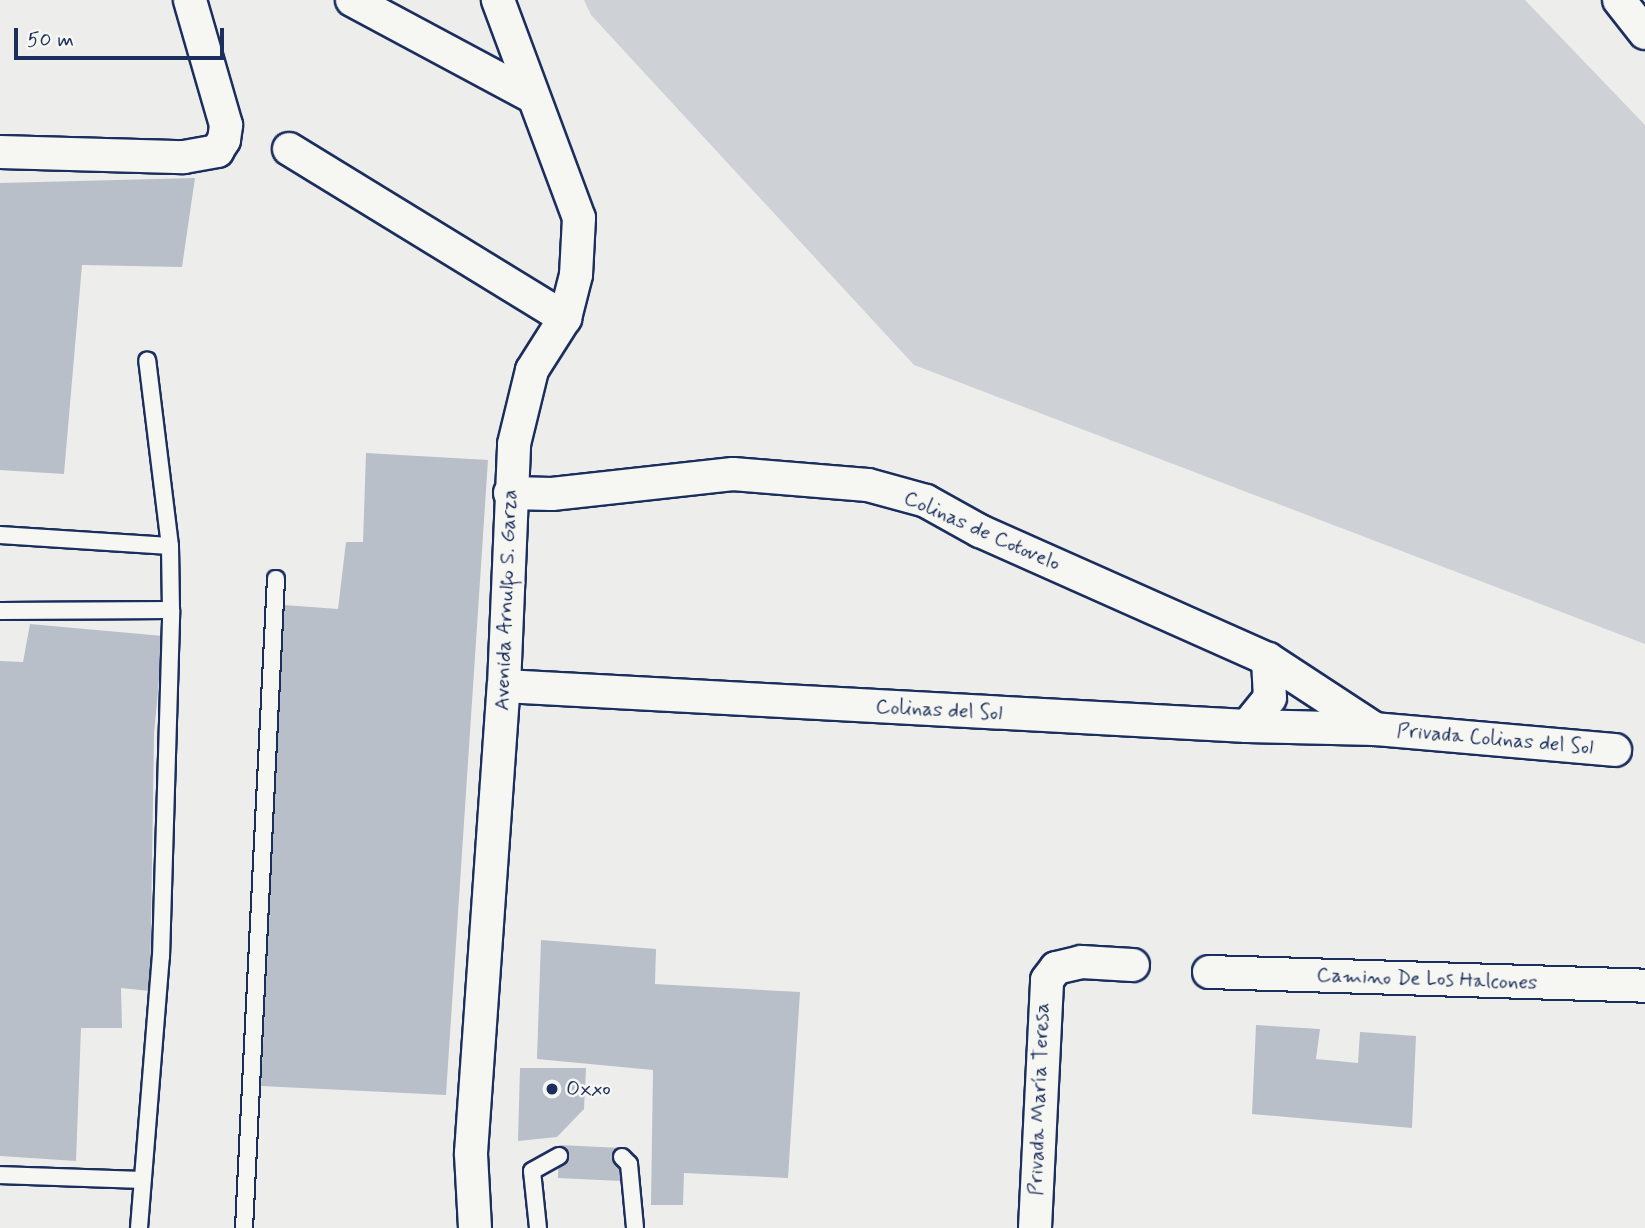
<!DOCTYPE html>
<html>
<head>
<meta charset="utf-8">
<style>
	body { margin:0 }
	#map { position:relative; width:1645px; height:1228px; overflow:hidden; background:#edeeec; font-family:Mynerve,sans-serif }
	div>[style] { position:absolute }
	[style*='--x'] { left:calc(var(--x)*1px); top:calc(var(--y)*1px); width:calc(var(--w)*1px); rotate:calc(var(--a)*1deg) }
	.green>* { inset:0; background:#ced2d7 }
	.building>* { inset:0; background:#b9bfc8 }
	.roads { filter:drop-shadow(2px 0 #1b2f5e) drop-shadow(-2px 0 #1b2f5e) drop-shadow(0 2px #1b2f5e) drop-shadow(0 -2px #1b2f5e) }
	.lane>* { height:16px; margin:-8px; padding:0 8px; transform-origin:8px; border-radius:8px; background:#f6f6f2 }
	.street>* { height:32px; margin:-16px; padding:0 16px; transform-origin:16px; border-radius:16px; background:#f6f6f2 }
	.dots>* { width:19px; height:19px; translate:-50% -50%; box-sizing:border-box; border:4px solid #f6f6f2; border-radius:50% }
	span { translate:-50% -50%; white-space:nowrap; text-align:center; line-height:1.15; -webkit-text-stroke:5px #f6f6f2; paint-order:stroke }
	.street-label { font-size:21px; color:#1b2f5e }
	.poi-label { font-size:21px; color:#1b2f5e }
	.left { translate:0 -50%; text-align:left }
	.scale { position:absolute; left:14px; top:28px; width:210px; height:32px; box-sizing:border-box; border:4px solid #1b2f5e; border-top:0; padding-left:9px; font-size:21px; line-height:24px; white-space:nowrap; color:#1b2f5e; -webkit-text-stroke:5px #f6f6f2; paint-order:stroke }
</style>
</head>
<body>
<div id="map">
	<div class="green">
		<div style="clip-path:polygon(584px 0,1525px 0,1645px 125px,1645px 644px,914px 365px,591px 15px)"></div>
	</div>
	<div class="building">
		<div style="clip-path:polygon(195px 178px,182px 267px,82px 265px,64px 474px,0 470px,0 183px)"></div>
		<div style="clip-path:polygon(366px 453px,488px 460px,446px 1095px,261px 1086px,284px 605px,338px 609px,346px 542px,363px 542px)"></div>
		<div style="clip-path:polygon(30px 624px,163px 636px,154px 734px,150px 991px,121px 988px,122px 1028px,81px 1028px,76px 1161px,0 1156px,0 661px,23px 662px)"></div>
		<div style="clip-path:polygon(541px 940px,656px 949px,655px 984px,800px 992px,788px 1178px,684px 1173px,683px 1205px,651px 1205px,653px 1070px,537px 1059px)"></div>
		<div style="clip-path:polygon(1256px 1025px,1320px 1029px,1316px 1059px,1358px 1063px,1360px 1032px,1416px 1036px,1412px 1128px,1252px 1114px)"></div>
		<div style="clip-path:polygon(520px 1068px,586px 1068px,584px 1109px,557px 1137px,518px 1141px)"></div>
		<div style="clip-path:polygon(559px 1145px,622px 1148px,621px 1181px,558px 1178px)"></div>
	</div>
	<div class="roads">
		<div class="lane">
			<div style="--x:0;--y:535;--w:170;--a:3.7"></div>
			<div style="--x:0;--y:611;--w:171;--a:-0.3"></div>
			<div style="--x:622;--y:1157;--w:10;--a:45"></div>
			<div style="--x:629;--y:1164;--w:64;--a:84.6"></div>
			<div style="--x:0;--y:1175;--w:142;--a:2"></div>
			<div style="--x:139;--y:1228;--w:272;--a:-85.4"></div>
			<div style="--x:161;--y:957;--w:347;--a:-88.3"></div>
			<div style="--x:171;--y:610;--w:64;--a:-90.9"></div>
			<div style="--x:170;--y:546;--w:187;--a:-97"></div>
			<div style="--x:244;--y:1228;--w:650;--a:-87.18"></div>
			<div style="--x:538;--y:1228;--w:57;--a:-96"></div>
			<div style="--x:532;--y:1171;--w:31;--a:-29"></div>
		</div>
		<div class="street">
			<div style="--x:352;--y:0;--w:205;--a:28.2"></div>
			<div style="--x:1619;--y:0;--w:42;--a:51.8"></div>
			<div style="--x:289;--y:149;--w:324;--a:31.5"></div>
			<div style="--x:0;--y:152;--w:184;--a:1.6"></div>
			<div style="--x:184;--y:157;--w:34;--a:-10"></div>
			<div style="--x:217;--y:151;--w:13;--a:-58"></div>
			<div style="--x:224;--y:140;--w:15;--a:-82"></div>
			<div style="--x:226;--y:125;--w:130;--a:-106.1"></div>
			<div style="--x:510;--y:493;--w:42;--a:1.4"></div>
			<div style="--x:552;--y:494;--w:182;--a:-6.3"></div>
			<div style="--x:733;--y:474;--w:135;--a:4.7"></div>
			<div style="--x:868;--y:485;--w:60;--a:15.4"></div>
			<div style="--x:926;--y:501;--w:62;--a:29.1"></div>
			<div style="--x:980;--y:531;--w:315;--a:24"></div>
			<div style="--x:1268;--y:659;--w:128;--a:33.2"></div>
			<div style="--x:504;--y:686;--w:744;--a:3.08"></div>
			<div style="--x:1247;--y:726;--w:128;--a:1.3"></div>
			<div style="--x:1375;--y:729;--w:241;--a:5"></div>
			<div style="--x:1247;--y:726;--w:36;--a:-51"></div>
			<div style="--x:1270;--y:698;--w:39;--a:-93"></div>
			<div style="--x:1209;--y:972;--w:436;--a:1.8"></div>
			<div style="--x:475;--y:1228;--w:75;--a:-93.1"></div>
			<div style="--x:471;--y:1153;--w:468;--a:-86"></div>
			<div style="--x:504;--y:686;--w:242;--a:-87.6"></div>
			<div style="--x:514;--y:444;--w:76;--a:-76.3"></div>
			<div style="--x:532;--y:370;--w:62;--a:-57.6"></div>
			<div style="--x:565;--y:318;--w:44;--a:-75.7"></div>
			<div style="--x:576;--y:275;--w:57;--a:-87"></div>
			<div style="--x:579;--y:218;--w:233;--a:-110.4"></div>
			<div style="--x:1035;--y:1228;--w:248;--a:-87.2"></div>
			<div style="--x:1047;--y:980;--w:15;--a:-53"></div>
			<div style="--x:1056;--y:968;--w:26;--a:-13"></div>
			<div style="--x:1081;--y:962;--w:52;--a:3.3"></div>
		</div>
	</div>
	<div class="dots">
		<div style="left:552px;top:1089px;background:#1b2f5e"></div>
	</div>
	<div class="street-label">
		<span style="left:982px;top:531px;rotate:24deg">Colinas de Cotovelo</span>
		<span style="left:506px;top:600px;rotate:-88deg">Avenida Arnulfo S. Garza</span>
		<span style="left:939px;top:710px;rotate:3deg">Colinas del Sol</span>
		<span style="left:1495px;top:739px;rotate:5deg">Privada Colinas del Sol</span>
		<span style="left:1427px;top:979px;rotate:2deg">Camino De Los Halcones</span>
		<span style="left:1039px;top:1099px;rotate:-88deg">Privada María Teresa</span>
	</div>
	<div class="poi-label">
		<span class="left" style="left:566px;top:1089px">Oxxo</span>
	</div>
	<div class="scale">50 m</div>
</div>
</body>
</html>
